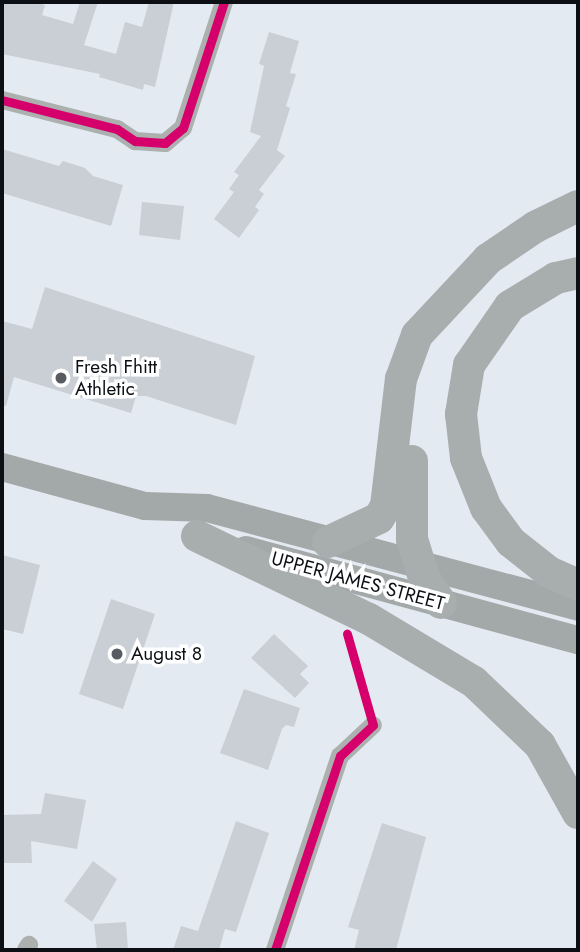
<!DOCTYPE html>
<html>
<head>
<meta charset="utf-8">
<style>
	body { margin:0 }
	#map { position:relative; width:580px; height:952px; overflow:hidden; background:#e3eaf2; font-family:Jost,sans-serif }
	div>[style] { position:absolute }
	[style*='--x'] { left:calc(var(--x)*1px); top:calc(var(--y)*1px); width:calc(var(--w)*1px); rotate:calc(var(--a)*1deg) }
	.building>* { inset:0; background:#c9cfd5 }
	.street>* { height:18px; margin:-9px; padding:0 9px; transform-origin:9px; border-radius:9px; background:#acb1af }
	.primary>* { height:28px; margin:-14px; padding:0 14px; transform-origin:14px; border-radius:14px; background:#a3a9a8 }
	.highway>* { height:32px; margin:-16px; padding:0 16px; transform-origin:16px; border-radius:16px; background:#a8aeae }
	.cycleway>* { height:9px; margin:-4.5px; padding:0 4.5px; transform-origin:4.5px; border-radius:4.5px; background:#d6006c }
	.dots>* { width:19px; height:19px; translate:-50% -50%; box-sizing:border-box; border:4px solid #fff; border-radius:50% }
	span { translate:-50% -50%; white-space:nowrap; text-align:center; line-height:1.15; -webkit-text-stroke:7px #fff; paint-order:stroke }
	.poi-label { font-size:19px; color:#0c1015 }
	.left { translate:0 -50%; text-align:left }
	.street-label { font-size:19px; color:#0c1015 }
	.frame { position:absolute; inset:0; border:4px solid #0c1015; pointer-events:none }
</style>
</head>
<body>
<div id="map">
	<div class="building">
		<div style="clip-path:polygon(2px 2px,35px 2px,45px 5px,42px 15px,73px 24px,80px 2px,98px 2px,84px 45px,116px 54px,125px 22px,142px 27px,149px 2px,174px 2px,155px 87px,144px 84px,143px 90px,99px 77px,100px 74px,2px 54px)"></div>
		<div style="clip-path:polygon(269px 32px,299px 41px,290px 73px,296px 74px,286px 106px,290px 108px,277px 150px,285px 156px,259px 190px,264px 194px,255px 207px,259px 210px,239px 238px,214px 219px,234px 192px,229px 189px,239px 175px,234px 172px,261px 136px,250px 132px,264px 66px,259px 64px)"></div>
		<div style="clip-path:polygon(2px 149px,59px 166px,63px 161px,85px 168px,93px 176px,123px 185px,111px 226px,2px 193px)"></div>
		<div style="clip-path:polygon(142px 202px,184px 206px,180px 240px,139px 235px)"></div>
		<div style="clip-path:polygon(45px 287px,255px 356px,236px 425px,146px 396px,136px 396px,131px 413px,14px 377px,6px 406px,2px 405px,2px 321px,32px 329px)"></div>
		<div style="clip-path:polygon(2px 555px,40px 565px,23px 634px,2px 629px)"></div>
		<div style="clip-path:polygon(111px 599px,155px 614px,123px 709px,79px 694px)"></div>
		<div style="clip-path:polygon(274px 634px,308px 666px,300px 674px,309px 683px,295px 698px,251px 658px)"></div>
		<div style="clip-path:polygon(244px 689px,300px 708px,294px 727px,286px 725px,282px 729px,268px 770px,220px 753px)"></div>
		<div style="clip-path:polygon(45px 793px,86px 800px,77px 849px,31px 841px,32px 863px,2px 863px,2px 815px,41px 814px)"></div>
		<div style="clip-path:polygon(236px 821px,269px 833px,236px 932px,225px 929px,219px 950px,173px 950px,181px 926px,198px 931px)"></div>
		<div style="clip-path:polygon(382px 823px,426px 837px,396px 950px,354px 950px,359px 930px,348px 927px)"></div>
		<div style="clip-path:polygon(93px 861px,117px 879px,92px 922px,64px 901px)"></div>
		<div style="clip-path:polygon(126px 922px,128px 950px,97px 950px,94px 924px)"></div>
	</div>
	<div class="street">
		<div style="--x:2;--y:100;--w:119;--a:14.2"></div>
		<div style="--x:117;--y:129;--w:22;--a:34"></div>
		<div style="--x:135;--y:141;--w:30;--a:4"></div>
		<div style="--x:165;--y:143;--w:23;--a:-40"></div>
		<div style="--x:183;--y:128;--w:133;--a:-72"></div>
		<div style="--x:26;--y:950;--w:6;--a:-59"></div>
		<div style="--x:275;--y:950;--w:205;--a:-71.5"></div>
		<div style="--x:340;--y:756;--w:45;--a:-43.2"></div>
	</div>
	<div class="primary">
		<div style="--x:2;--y:467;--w:148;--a:15.3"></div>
		<div style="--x:145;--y:506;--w:62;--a:1.8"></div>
		<div style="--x:207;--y:508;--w:384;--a:14.9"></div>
		<div style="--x:246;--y:550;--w:344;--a:15.2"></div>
	</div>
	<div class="highway">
		<div style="--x:578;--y:273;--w:23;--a:167"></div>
		<div style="--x:556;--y:278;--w:54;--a:148.7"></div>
		<div style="--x:510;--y:306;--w:72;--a:124.8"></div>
		<div style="--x:469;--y:365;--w:50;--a:99.3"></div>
		<div style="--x:461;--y:414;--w:44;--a:83.5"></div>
		<div style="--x:466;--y:458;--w:54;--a:68.2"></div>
		<div style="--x:486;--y:508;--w:42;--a:53.7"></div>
		<div style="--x:511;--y:542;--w:48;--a:38.3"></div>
		<div style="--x:549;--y:572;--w:32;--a:24"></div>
		<div style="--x:412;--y:461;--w:78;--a:90"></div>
		<div style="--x:412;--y:539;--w:41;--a:72.9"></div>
		<div style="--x:424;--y:578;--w:30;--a:56"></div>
		<div style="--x:197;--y:536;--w:191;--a:25.8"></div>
		<div style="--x:369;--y:619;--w:122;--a:31"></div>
		<div style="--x:474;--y:682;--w:91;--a:43.7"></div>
		<div style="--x:540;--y:745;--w:78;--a:60.8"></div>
		<div style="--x:328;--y:542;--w:56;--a:-25.2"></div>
		<div style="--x:379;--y:518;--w:14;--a:-60"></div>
		<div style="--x:386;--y:506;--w:128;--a:-83.3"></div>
		<div style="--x:401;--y:379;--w:47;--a:-70"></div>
		<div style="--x:417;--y:335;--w:104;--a:-46.9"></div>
		<div style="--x:488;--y:259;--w:57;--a:-34.2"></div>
		<div style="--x:535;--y:227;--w:48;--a:-26"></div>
	</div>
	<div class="cycleway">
		<div style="--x:2;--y:100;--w:119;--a:14.2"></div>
		<div style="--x:117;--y:129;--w:22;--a:34"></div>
		<div style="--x:135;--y:141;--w:30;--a:4"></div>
		<div style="--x:165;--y:143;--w:23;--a:-40"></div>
		<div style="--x:183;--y:128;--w:133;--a:-72"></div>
		<div style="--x:275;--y:950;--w:205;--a:-71.5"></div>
		<div style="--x:340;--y:756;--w:45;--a:-43.2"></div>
		<div style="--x:373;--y:725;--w:95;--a:-105.9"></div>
	</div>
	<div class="dots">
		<div style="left:61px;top:378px;background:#575c62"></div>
		<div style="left:117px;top:654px;background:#575c62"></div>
	</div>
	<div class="poi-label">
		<span class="left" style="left:75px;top:378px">Fresh Fhitt<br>Athletic</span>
		<span class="left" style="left:131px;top:654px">August 8</span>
	</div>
	<div class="street-label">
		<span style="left:358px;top:581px;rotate:15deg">UPPER JAMES STREET</span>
	</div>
	<div class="frame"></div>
</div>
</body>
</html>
